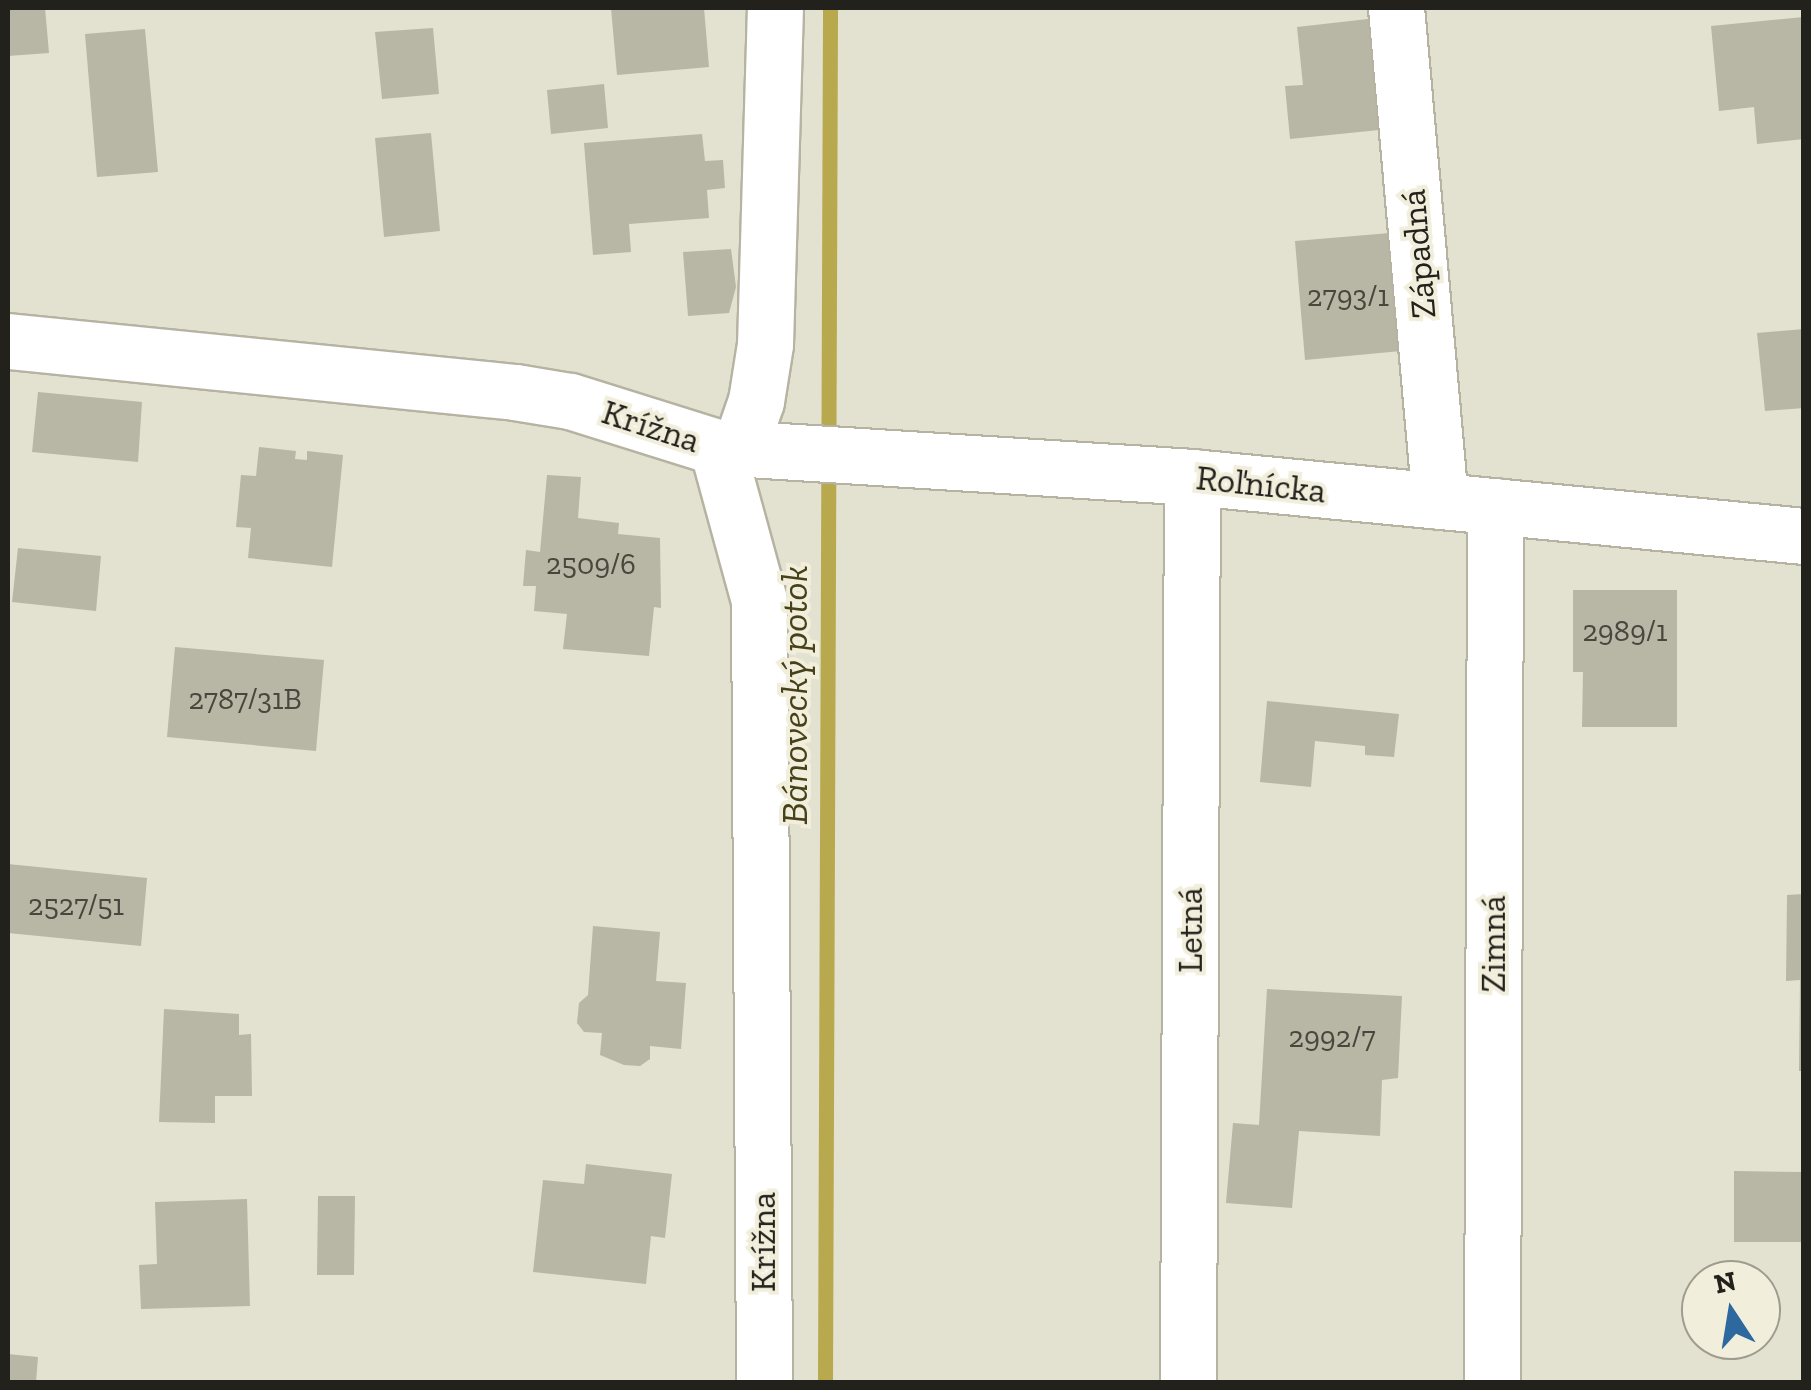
<!DOCTYPE html>
<html>
<head>
<meta charset="utf-8">
<style>
	body { margin:0 }
	#map { position:relative; width:1811px; height:1390px; overflow:hidden; background:#e3e1cf; font-family:"Zilla Slab",serif }
	div>[style] { position:absolute }
	[style*='--x'] { left:calc(var(--x)*1px); top:calc(var(--y)*1px); width:calc(var(--w)*1px); rotate:calc(var(--a)*1deg) }
	.stream>* { height:15px; margin:-7.5px; padding:0 7.5px; transform-origin:7.5px; border-radius:7.5px; background:#b8a94e }
	.building>* { inset:0; background:#b8b6a4 }
	.roads { filter:drop-shadow(2px 0 #b6b3a2) drop-shadow(-2px 0 #b6b3a2) drop-shadow(0 2px #b6b3a2) drop-shadow(0 -2px #b6b3a2) }
	.street>* { height:55px; margin:-27.5px; padding:0 27.5px; transform-origin:27.5px; border-radius:27.5px; background:#fff }
	span { translate:-50% -50%; white-space:nowrap; text-align:center; line-height:1.15; -webkit-text-stroke:8px #f1eedc; paint-order:stroke }
	.number-label { font-size:30px; color:#48463d }
	.number-label span { -webkit-text-stroke-width:0 }
	.street-label { font-size:35px; color:#22211b }
	.water-label { font-size:38px; color:#47411a; font-style:italic }
	.frame { position:absolute; inset:0; border:10px solid #22211b; pointer-events:none }
	.north { position:absolute; left:1681px; top:1260px; width:100px; height:100px; box-sizing:border-box; background:#f1eedc; border:2px solid #9e9c8f; border-radius:50%; rotate:348deg; font-size:28px; font-weight:700; line-height:40px; text-align:center; color:#22211b }
	.north::after { content:''; display:block; margin:auto; width:35px; height:45px; background:#2d689f; clip-path:polygon(50% 0,100% 100%,50% 72%,0 100%) }
</style>
</head>
<body>
<div id="map">
	<div class="stream">
		<div style="--x:825;--y:1382;--w:1374;--a:-89.79"></div>
	</div>
	<div class="building">
		<div style="clip-path:polygon(8px 8px,45px 8px,49px 53px,8px 56px)"></div>
		<div style="clip-path:polygon(611px 8px,704px 8px,709px 67px,617px 75px)"></div>
		<div style="clip-path:polygon(1804px 17px,1804px 139px,1757px 144px,1754px 107px,1719px 111px,1711px 26px)"></div>
		<div style="clip-path:polygon(1368px 19px,1379px 130px,1290px 139px,1285px 86px,1303px 85px,1297px 27px)"></div>
		<div style="clip-path:polygon(433px 28px,439px 94px,382px 99px,375px 32px)"></div>
		<div style="clip-path:polygon(145px 29px,158px 172px,97px 177px,85px 34px)"></div>
		<div style="clip-path:polygon(604px 84px,608px 128px,551px 134px,547px 90px)"></div>
		<div style="clip-path:polygon(431px 133px,440px 231px,384px 237px,375px 138px)"></div>
		<div style="clip-path:polygon(702px 134px,705px 161px,723px 160px,725px 188px,707px 190px,709px 218px,629px 224px,631px 252px,593px 255px,584px 143px)"></div>
		<div style="clip-path:polygon(1390px 233px,1401px 351px,1305px 360px,1295px 241px)"></div>
		<div style="clip-path:polygon(731px 249px,736px 287px,729px 313px,688px 316px,683px 252px)"></div>
		<div style="clip-path:polygon(1804px 329px,1804px 408px,1765px 411px,1757px 333px)"></div>
		<div style="clip-path:polygon(38px 392px,142px 402px,138px 462px,32px 452px)"></div>
		<div style="clip-path:polygon(259px 447px,296px 451px,295px 459px,307px 460px,307px 451px,343px 455px,332px 567px,248px 558px,251px 528px,236px 527px,241px 475px,256px 476px)"></div>
		<div style="clip-path:polygon(547px 475px,581px 477px,578px 518px,619px 523px,618px 534px,660px 538px,661px 608px,654px 607px,649px 656px,563px 649px,567px 614px,534px 611px,536px 586px,523px 586px,526px 550px,540px 552px)"></div>
		<div style="clip-path:polygon(18px 548px,101px 556px,96px 611px,12px 602px)"></div>
		<div style="clip-path:polygon(1573px 590px,1677px 590px,1677px 727px,1582px 727px,1583px 672px,1573px 672px)"></div>
		<div style="clip-path:polygon(175px 647px,324px 660px,316px 751px,167px 737px)"></div>
		<div style="clip-path:polygon(1267px 701px,1399px 714px,1394px 757px,1365px 755px,1365px 746px,1315px 741px,1311px 787px,1260px 782px)"></div>
		<div style="clip-path:polygon(8px 864px,147px 878px,141px 946px,8px 933px)"></div>
		<div style="clip-path:polygon(1804px 894px,1804px 1071px,1799px 1071px,1800px 980px,1786px 981px,1787px 895px)"></div>
		<div style="clip-path:polygon(593px 926px,660px 932px,656px 981px,686px 983px,681px 1049px,650px 1046px,650px 1059px,640px 1066px,624px 1065px,600px 1055px,602px 1033px,584px 1032px,577px 1023px,579px 1003px,588px 995px)"></div>
		<div style="clip-path:polygon(1267px 989px,1402px 996px,1398px 1078px,1382px 1080px,1380px 1136px,1299px 1131px,1292px 1208px,1226px 1203px,1233px 1123px,1259px 1125px)"></div>
		<div style="clip-path:polygon(164px 1009px,239px 1014px,239px 1035px,251px 1034px,252px 1096px,215px 1096px,215px 1123px,159px 1122px)"></div>
		<div style="clip-path:polygon(586px 1164px,672px 1174px,665px 1238px,651px 1236px,646px 1284px,533px 1272px,543px 1180px,584px 1184px)"></div>
		<div style="clip-path:polygon(1734px 1171px,1804px 1172px,1804px 1242px,1734px 1242px)"></div>
		<div style="clip-path:polygon(318px 1196px,355px 1196px,354px 1275px,317px 1275px)"></div>
		<div style="clip-path:polygon(247px 1199px,250px 1306px,141px 1309px,139px 1265px,157px 1264px,155px 1202px)"></div>
		<div style="clip-path:polygon(8px 1354px,38px 1357px,36px 1382px,8px 1382px)"></div>
	</div>
	<div class="roads">
		<div class="street">
			<div style="--x:1396;--y:8;--w:495;--a:84.9"></div>
			<div style="--x:8;--y:341;--w:510;--a:5.74"></div>
			<div style="--x:515;--y:392;--w:56;--a:9.3"></div>
			<div style="--x:570;--y:401;--w:154;--a:17.4"></div>
			<div style="--x:717;--y:447;--w:160;--a:74.7"></div>
			<div style="--x:759;--y:601;--w:781;--a:89.63"></div>
			<div style="--x:717;--y:447;--w:476;--a:3.6"></div>
			<div style="--x:1192;--y:477;--w:615;--a:5.51"></div>
			<div style="--x:739;--y:450;--w:52;--a:-70.9"></div>
			<div style="--x:756;--y:401;--w:58;--a:-81"></div>
			<div style="--x:765;--y:344;--w:336;--a:-88.3"></div>
			<div style="--x:1188;--y:1382;--w:905;--a:-89.75"></div>
			<div style="--x:1492;--y:1382;--w:876;--a:-89.8"></div>
		</div>
	</div>
	<div class="number-label">
		<span style="left:1348px;top:296px">2793/1</span>
		<span style="left:591px;top:564px">2509/6</span>
		<span style="left:1625px;top:631px">2989/1</span>
		<span style="left:245px;top:699px">2787/31B</span>
		<span style="left:76px;top:905px">2527/51</span>
		<span style="left:1332px;top:1037px">2992/7</span>
	</div>
	<div class="street-label">
		<span style="left:1418px;top:254px;rotate:-95deg">Západná</span>
		<span style="left:651px;top:426px;rotate:18deg">Krížna</span>
		<span style="left:1261px;top:484px;rotate:6deg">Roľnícka</span>
		<span style="left:1190px;top:930px;rotate:-90deg">Letná</span>
		<span style="left:1493px;top:944px;rotate:-90deg">Zimná</span>
		<span style="left:763px;top:1242px;rotate:-90deg">Krížna</span>
	</div>
	<div class="water-label">
		<span style="left:795px;top:695px;rotate:-90deg">Bánovecký potok</span>
	</div>
	<div class="frame"></div>
	<div class="north">N</div>
</div>
</body>
</html>
